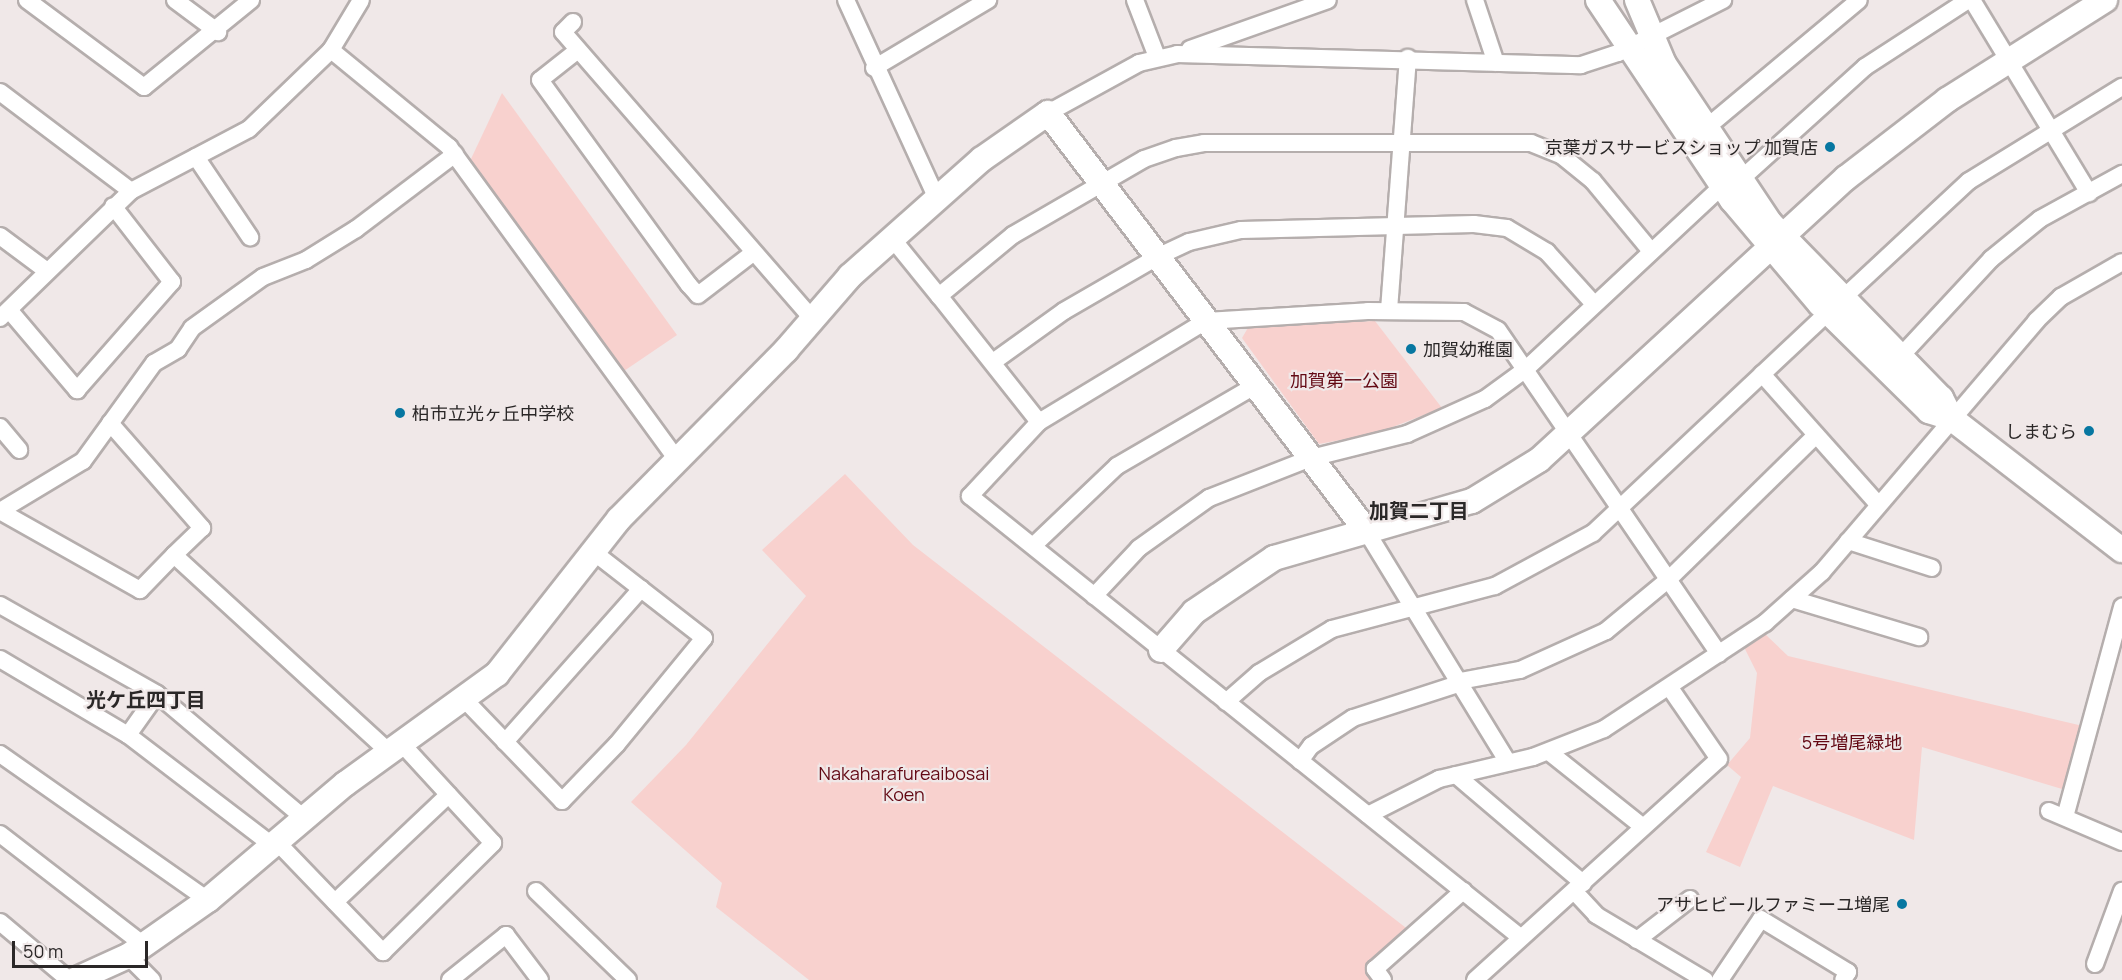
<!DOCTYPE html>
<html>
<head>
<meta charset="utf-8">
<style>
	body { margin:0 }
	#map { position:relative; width:2122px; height:980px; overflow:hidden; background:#f0e8e8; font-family:Manrope,"Noto Sans JP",sans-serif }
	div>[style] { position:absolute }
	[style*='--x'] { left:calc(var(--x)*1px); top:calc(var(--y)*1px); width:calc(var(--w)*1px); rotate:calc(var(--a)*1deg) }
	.green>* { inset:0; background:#f8d1ce }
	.roads { filter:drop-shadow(2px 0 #b5aead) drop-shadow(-2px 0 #b5aead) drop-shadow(0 2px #b5aead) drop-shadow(0 -2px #b5aead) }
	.street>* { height:16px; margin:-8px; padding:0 8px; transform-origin:8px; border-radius:8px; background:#fff }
	.secondary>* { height:24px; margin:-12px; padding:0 12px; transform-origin:12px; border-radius:12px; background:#fff }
	.dots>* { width:16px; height:16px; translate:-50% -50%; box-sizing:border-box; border:3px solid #f0e8e8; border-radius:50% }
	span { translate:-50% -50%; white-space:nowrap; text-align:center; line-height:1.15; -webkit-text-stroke:4.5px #f0e8e8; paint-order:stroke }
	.poi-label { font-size:18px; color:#2a2727 }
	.right { translate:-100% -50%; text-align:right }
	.left { translate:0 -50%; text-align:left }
	.park-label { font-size:18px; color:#630914 }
	.neighbourhood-label { font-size:20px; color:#2a2727; font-weight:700 }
	.scale { position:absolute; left:12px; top:941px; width:136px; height:27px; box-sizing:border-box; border:3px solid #2a2727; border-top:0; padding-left:8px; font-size:18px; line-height:21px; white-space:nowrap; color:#2a2727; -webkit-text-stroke:4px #f0e8e8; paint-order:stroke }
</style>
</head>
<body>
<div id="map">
	<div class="green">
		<div style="clip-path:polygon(502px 93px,677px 335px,621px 373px,470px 161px)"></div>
		<div style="clip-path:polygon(1375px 321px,1442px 408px,1377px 433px,1319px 444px,1242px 338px,1249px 326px)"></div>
		<div style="clip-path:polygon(845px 474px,913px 545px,1410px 931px,1365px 973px,1370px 980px,809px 980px,716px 907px,722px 883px,631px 802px,686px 745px,806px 596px,762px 550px)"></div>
		<div style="clip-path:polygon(1765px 634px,1788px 656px,2083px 726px,2062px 789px,1922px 747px,1914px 840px,1773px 786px,1740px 867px,1706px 852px,1741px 777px,1727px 765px,1750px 738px,1757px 673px,1744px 647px)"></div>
	</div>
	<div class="roads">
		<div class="street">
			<div style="--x:27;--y:0;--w:146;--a:36.6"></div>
			<div style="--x:144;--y:87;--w:138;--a:-39.1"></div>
			<div style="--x:175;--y:0;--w:54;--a:36.7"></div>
			<div style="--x:846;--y:0;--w:217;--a:65.4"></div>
			<div style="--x:1135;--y:0;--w:61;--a:68.9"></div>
			<div style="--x:1475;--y:0;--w:66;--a:71.6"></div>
			<div style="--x:1972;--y:0;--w:226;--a:58.8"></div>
			<div style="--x:573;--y:22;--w:14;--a:135"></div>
			<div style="--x:563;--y:32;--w:379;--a:49"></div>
			<div style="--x:1190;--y:49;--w:146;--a:-19.5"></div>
			<div style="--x:331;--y:50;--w:153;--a:39.4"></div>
			<div style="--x:449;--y:147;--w:384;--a:53.9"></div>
			<div style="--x:578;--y:50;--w:48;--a:141.7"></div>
			<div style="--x:540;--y:80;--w:253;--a:54"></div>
			<div style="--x:689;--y:285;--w:13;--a:48"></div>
			<div style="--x:698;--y:295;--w:69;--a:-37.4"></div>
			<div style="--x:874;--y:68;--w:133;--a:-30.8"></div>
			<div style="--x:0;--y:92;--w:164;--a:37.1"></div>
			<div style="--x:1048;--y:113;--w:104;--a:-28.8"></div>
			<div style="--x:1139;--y:63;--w:39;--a:-13"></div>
			<div style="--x:1177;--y:54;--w:404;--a:1.6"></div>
			<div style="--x:1581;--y:65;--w:39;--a:-18"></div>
			<div style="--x:1618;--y:53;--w:118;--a:-26.8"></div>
			<div style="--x:1706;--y:128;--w:199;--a:-39.9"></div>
			<div style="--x:196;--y:157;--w:97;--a:56"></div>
			<div style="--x:1740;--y:180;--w:169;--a:-42.1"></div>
			<div style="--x:1865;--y:67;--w:123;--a:-33"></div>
			<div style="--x:0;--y:236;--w:59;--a:36.7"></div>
			<div style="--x:891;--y:237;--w:76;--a:50.9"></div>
			<div style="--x:1842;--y:299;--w:173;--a:-42.9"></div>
			<div style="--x:1969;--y:181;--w:180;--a:-31.6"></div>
			<div style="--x:1389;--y:310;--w:253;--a:-85.7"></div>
			<div style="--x:10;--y:311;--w:104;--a:49.7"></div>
			<div style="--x:77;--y:390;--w:144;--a:-48.7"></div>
			<div style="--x:172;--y:282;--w:96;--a:-127.8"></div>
			<div style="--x:0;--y:318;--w:182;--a:-44.1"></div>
			<div style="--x:131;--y:191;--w:133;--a:-27.7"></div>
			<div style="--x:249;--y:129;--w:114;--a:-43.9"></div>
			<div style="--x:331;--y:50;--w:58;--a:-59"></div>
			<div style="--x:1900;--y:357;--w:134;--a:-47.1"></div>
			<div style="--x:1991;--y:259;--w:63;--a:-39.2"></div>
			<div style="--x:2040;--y:219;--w:94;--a:-28.8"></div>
			<div style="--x:993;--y:362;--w:87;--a:-35.7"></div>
			<div style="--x:1064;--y:311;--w:110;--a:-30.1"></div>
			<div style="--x:1159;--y:256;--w:33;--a:-25"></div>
			<div style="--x:1189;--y:242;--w:53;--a:-13"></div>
			<div style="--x:1241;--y:230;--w:233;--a:-1.5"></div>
			<div style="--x:1474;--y:224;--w:33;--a:7"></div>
			<div style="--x:1507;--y:228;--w:47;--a:31"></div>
			<div style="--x:1547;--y:252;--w:70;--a:47.9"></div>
			<div style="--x:1762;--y:374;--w:174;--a:48.3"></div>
			<div style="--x:1039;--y:422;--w:161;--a:-128.4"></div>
			<div style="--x:939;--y:296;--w:96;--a:-39.5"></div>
			<div style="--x:1013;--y:235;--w:151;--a:-30.1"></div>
			<div style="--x:1144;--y:159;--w:34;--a:-19"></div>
			<div style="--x:1176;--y:148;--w:28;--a:-10"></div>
			<div style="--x:1204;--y:143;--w:327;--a:0"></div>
			<div style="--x:1531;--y:143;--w:32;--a:22"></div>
			<div style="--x:1561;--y:155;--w:41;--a:39.1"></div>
			<div style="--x:1593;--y:181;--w:91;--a:50.4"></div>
			<div style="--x:110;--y:423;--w:140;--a:48.8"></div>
			<div style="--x:202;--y:528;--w:39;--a:136"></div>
			<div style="--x:0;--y:427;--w:30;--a:50"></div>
			<div style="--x:1365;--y:529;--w:273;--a:58.5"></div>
			<div style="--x:1848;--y:541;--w:88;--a:17.8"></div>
			<div style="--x:1033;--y:546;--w:116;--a:-43.6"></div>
			<div style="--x:1117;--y:466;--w:161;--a:-30.2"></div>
			<div style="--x:1094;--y:596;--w:66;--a:-46.8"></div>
			<div style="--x:1139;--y:548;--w:86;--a:-35.5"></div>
			<div style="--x:1209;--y:498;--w:110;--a:-21.4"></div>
			<div style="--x:1311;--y:458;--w:99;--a:-14"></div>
			<div style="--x:1407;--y:434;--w:85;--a:-24.2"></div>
			<div style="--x:1485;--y:399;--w:51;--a:-36.2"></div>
			<div style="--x:1526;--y:369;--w:268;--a:-43"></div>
			<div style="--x:1792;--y:599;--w:133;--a:16.7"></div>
			<div style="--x:0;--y:605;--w:180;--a:29.5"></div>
			<div style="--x:157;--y:694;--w:194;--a:40.2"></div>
			<div style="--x:0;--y:659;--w:149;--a:30.7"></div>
			<div style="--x:128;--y:735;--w:183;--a:37.4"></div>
			<div style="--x:1460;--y:681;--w:61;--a:-10.4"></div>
			<div style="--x:1520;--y:670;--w:94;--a:-24.4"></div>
			<div style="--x:1606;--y:631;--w:83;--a:-39.6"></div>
			<div style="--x:1670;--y:578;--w:204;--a:-44.4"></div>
			<div style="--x:463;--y:698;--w:143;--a:46.1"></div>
			<div style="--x:562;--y:801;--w:79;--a:-46"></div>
			<div style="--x:617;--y:744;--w:137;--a:-50.6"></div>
			<div style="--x:704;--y:638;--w:138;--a:-142.1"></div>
			<div style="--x:1226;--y:702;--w:44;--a:-41.3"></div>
			<div style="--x:1259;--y:673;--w:85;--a:-31.1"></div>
			<div style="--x:1332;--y:629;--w:169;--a:-14.8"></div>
			<div style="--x:1495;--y:586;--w:111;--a:-28.4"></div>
			<div style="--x:1593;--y:533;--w:323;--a:-43.2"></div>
			<div style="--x:128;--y:735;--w:50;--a:-54.7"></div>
			<div style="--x:505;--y:742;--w:205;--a:-48.4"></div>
			<div style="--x:388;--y:751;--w:290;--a:-137.5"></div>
			<div style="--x:174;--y:555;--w:49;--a:134.2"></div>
			<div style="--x:140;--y:590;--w:161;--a:-150.6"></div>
			<div style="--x:0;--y:511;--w:97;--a:-31.1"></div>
			<div style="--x:83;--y:461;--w:121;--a:-54.1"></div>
			<div style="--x:154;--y:363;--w:28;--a:-30"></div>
			<div style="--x:178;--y:349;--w:25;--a:-56"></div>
			<div style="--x:192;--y:328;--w:87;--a:-35.7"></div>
			<div style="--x:263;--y:277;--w:46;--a:-21.6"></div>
			<div style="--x:306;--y:260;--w:59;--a:-31.8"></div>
			<div style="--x:356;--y:229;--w:124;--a:-37.1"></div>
			<div style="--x:1549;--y:752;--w:120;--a:38.6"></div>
			<div style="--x:0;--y:754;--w:254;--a:35.1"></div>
			<div style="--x:1300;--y:761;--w:19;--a:-54"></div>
			<div style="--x:1311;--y:746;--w:50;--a:-33.7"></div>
			<div style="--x:1353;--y:718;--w:114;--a:-18"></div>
			<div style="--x:1456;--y:775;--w:167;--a:40.4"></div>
			<div style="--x:2049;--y:811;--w:79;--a:23"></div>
			<div style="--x:1368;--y:815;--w:80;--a:-26.9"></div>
			<div style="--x:1439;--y:779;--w:97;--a:-13.2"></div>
			<div style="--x:1533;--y:757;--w:76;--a:-21.5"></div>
			<div style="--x:1604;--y:729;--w:193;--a:-33.4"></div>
			<div style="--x:1765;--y:623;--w:76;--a:-41.8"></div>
			<div style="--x:1822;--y:572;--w:330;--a:-49.5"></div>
			<div style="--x:2036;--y:321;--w:35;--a:-44"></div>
			<div style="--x:2061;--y:297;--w:70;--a:-29.8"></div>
			<div style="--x:2065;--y:817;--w:218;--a:-74.8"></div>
			<div style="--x:0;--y:834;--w:183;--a:37.7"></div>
			<div style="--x:277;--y:842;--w:153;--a:46.1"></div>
			<div style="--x:383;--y:952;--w:155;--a:-44.7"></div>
			<div style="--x:493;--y:843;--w:137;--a:-132.6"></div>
			<div style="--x:536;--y:891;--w:128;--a:44.1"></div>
			<div style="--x:1574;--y:891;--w:33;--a:47"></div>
			<div style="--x:1596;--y:915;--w:127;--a:30.8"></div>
			<div style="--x:335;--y:902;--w:156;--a:-43.4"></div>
			<div style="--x:0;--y:922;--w:90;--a:40"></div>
			<div style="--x:1520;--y:937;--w:705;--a:-141.28"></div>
			<div style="--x:970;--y:496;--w:101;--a:-47"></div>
			<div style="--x:1039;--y:422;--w:195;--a:-31.2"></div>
			<div style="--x:1206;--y:321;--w:162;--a:-3.5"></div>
			<div style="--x:1368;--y:311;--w:96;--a:0.6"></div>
			<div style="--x:1464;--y:312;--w:38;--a:28"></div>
			<div style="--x:1498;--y:330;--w:392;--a:55.7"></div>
			<div style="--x:1637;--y:940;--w:67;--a:-37.7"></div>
			<div style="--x:128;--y:956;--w:34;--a:45"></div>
			<div style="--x:2095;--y:964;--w:78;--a:-69.7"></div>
			<div style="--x:450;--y:980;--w:72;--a:-38.8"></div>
			<div style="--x:506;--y:935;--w:56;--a:52.9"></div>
			<div style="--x:1383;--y:980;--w:14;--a:-126"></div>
			<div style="--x:1375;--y:969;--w:118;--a:-41.6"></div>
			<div style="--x:1475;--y:980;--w:329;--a:-42.2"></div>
			<div style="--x:1719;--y:759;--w:86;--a:-124.6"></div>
			<div style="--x:1720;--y:980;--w:73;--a:-56.1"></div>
			<div style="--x:1761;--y:919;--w:102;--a:31.3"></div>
			<div style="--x:1848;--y:972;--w:9;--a:122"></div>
		</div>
		<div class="secondary">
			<div style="--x:1598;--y:0;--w:241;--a:56.2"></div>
			<div style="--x:1732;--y:200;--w:136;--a:49.8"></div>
			<div style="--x:1820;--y:304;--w:153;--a:44.5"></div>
			<div style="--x:1929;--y:411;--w:23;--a:18"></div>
			<div style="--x:1951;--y:418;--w:216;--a:37.7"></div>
			<div style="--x:1637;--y:0;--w:69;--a:67.1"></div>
			<div style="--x:1664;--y:64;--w:191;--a:56.3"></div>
			<div style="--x:1770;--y:223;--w:245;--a:45.7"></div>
			<div style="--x:1941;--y:398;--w:22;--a:63"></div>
			<div style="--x:1161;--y:650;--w:50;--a:-49"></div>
			<div style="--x:1194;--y:612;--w:97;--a:-34"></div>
			<div style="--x:1274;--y:558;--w:206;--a:-16.1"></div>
			<div style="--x:1472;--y:501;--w:79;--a:-31.5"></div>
			<div style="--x:1539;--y:460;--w:417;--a:-42.6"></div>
			<div style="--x:1846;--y:178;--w:128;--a:-37.7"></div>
			<div style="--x:1947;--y:100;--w:187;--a:-32.3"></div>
			<div style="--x:75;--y:980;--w:58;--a:-24.4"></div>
			<div style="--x:128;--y:956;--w:98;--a:-35"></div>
			<div style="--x:208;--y:900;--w:180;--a:-40.3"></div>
			<div style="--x:345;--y:784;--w:188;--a:-35.9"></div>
			<div style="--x:497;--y:674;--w:197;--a:-51.8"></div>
			<div style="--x:619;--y:519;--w:238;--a:-45.3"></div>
			<div style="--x:786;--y:350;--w:98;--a:-49.1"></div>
			<div style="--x:850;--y:276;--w:176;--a:-41.6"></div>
			<div style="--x:982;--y:159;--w:80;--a:-34.9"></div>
			<div style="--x:1048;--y:113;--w:523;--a:52.69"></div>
		</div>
	</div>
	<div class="dots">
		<div style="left:1830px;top:147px;background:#0777a1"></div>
		<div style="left:1411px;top:349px;background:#0777a1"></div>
		<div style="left:400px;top:413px;background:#0777a1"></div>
		<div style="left:2089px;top:431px;background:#0777a1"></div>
		<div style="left:1902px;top:904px;background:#0777a1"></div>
	</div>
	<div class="poi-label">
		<span class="right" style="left:1818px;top:147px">京葉ガスサービスショップ 加賀店</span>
		<span class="left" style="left:1423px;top:349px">加賀幼稚園</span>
		<span class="left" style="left:412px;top:413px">柏市立光ヶ丘中学校</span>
		<span class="right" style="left:2077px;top:431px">しまむら</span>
		<span class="right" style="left:1890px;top:904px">アサヒビールファミーユ増尾</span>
	</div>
	<div class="park-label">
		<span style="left:1344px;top:380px">加賀第一公園</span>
		<span style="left:1852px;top:742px">5号増尾緑地</span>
		<span style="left:904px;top:784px">Nakaharafureaibosai<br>Koen</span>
	</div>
	<div class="neighbourhood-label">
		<span style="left:1419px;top:510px">加賀二丁目</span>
		<span style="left:146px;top:699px">光ケ丘四丁目</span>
	</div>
	<div class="scale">50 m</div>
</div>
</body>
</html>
